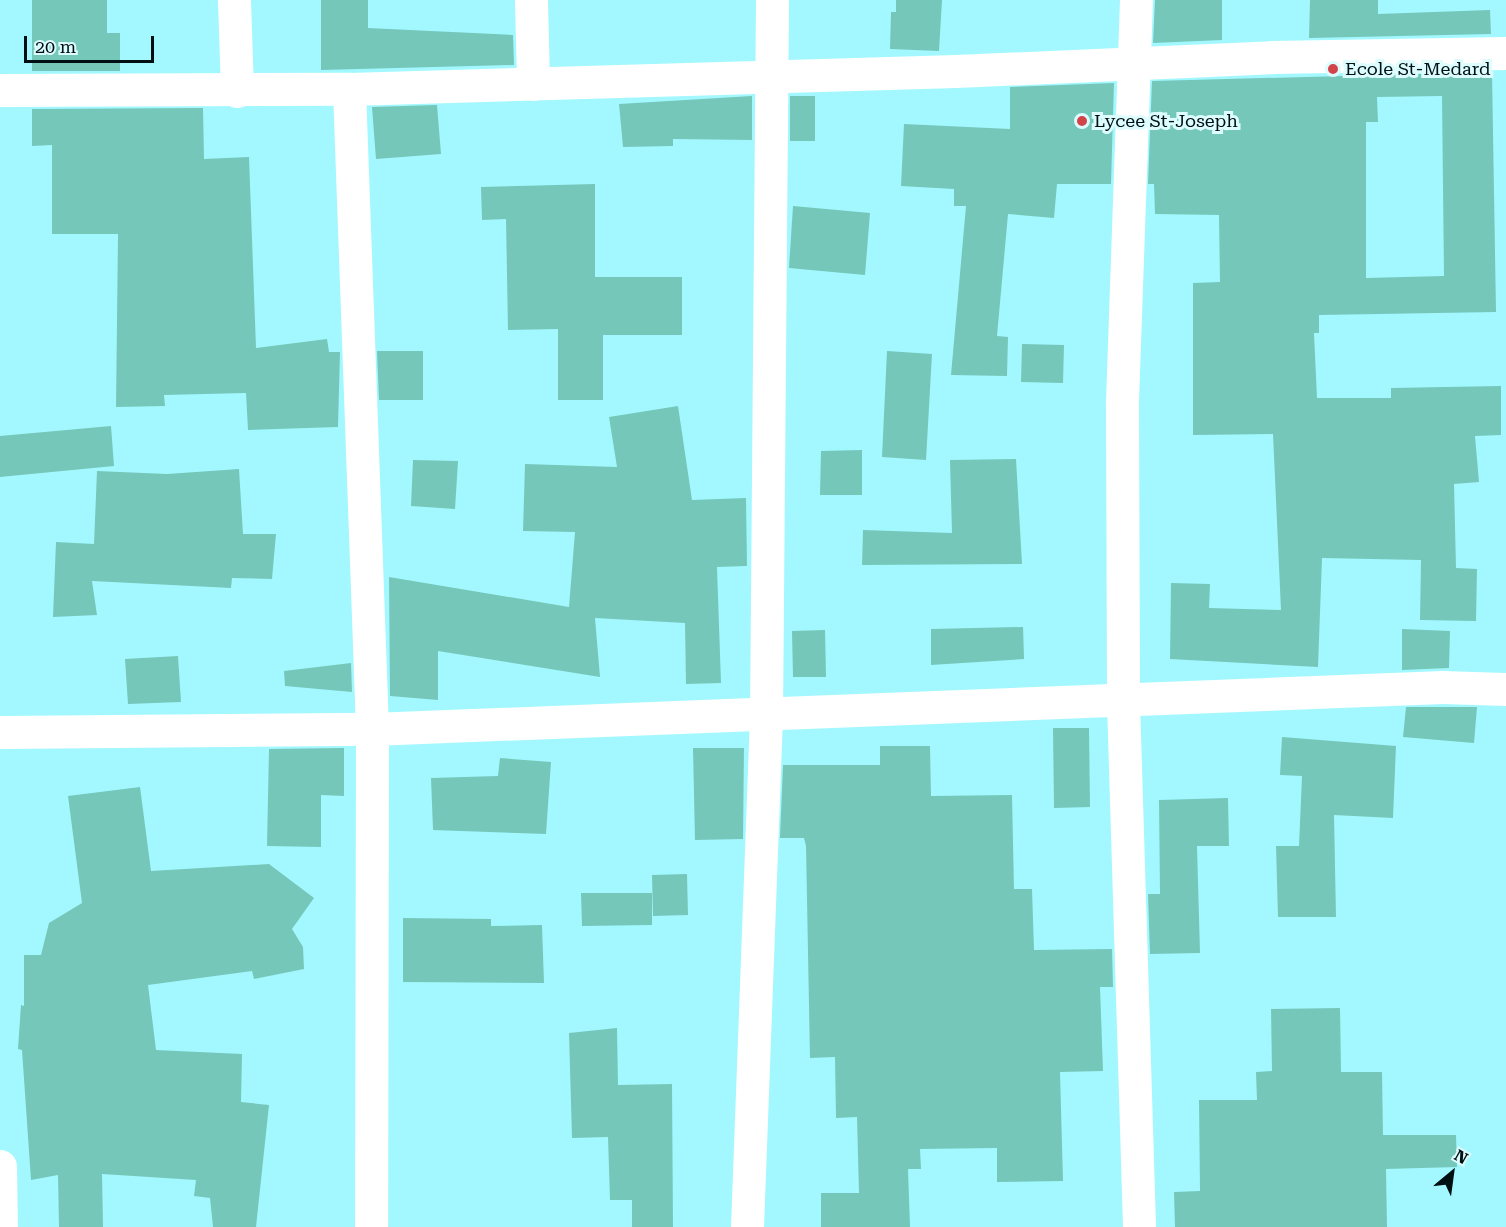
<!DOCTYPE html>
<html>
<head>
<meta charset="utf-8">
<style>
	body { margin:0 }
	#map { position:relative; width:1506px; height:1227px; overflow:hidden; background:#a3f8ff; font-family:"Roboto Serif",serif }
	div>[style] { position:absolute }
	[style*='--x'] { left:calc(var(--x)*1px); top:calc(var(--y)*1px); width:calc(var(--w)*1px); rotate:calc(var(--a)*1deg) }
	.building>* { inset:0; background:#75c7b9 }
	.minor>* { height:33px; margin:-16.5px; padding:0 16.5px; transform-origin:16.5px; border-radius:16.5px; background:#fff }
	.dots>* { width:16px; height:16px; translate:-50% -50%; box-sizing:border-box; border:3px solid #dcfcfe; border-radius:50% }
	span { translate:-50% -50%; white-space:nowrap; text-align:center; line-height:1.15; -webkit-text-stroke:6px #dcfcfe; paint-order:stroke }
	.poi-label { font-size:18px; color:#001012 }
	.left { translate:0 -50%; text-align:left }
	.north { position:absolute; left:1422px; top:1143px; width:60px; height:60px; -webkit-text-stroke:4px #dcfcfe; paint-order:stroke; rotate:29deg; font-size:16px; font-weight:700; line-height:24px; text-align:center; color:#001012 }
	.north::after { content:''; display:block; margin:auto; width:21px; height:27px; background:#001012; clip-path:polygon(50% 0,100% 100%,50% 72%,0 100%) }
	.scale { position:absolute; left:24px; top:36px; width:130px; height:27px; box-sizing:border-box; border:3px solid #001012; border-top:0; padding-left:8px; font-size:18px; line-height:21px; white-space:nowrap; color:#001012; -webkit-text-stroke:4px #dcfcfe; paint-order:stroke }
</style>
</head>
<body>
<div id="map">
	<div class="building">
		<div style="clip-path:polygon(32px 0,107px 0,107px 33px,120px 33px,120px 71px,32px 71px)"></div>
		<div style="clip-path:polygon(321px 0,368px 0,368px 28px,513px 35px,514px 65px,321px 70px)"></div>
		<div style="clip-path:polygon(896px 0,942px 0,939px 51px,890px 49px,891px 12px,896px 12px)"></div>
		<div style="clip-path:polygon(1155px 0,1222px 0,1222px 40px,1153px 43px)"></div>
		<div style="clip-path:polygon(1310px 0,1378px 0,1378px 14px,1490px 10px,1491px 34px,1309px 38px)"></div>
		<div style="clip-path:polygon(evenodd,1492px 72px,1496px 312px,1319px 315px,1319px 333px,1314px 333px,1317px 398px,1391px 398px,1391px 388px,1501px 386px,1501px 435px,1475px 436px,1479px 482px,1454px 484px,1456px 568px,1477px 569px,1476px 621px,1420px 620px,1421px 560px,1322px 558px,1318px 667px,1170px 659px,1171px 583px,1210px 584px,1209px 608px,1281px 610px,1273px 434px,1193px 435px,1193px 283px,1220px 282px,1219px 215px,1155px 214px,1154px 184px,1148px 184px,1152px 81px,1492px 72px,1442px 96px,1444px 276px,1366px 278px,1366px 122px,1378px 122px,1377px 97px,1442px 96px)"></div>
		<div style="clip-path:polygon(1114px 83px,1111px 184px,1057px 184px,1054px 218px,1008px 214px,997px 336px,1008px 337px,1007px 376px,951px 375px,966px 206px,954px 206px,954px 189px,901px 186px,904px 124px,1010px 129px,1010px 87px)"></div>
		<div style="clip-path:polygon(752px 96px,752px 140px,673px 139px,673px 146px,623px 147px,619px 104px)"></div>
		<div style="clip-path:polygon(790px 96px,815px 96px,815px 141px,790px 141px)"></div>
		<div style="clip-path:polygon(437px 105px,441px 154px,376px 159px,372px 107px)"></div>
		<div style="clip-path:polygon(203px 108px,204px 159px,249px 157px,256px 348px,327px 339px,329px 352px,340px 352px,338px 427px,248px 430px,246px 393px,164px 395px,165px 406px,116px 407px,118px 234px,52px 234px,52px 145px,32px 146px,32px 109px)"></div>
		<div style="clip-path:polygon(595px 184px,595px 277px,682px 277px,682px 335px,603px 335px,603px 400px,558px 400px,558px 329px,508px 330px,506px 219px,482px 220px,481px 187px)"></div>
		<div style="clip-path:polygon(793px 206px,870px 213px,865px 275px,789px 268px)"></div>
		<div style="clip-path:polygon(1022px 344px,1064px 345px,1063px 383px,1021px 382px)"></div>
		<div style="clip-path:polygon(377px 351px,423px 351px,423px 400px,379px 400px)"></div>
		<div style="clip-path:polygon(887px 351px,932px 354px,926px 460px,882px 457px)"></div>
		<div style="clip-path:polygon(678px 406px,692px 500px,746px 498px,747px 566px,717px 567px,721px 683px,686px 684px,685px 623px,595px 618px,600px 677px,438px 651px,438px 700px,390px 696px,389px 577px,569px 607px,575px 532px,523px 531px,525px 464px,617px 467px,609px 417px)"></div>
		<div style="clip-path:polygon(111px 426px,114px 466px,0 477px,0 436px)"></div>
		<div style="clip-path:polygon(862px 450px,862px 495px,820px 495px,821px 451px)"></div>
		<div style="clip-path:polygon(1016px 459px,1022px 564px,862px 565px,863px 530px,952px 533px,950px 460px)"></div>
		<div style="clip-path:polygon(413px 460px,458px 461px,455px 509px,411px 506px)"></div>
		<div style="clip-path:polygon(239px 469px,243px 534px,276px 534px,272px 579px,232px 578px,231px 588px,92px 581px,97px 615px,53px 617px,56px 542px,94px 544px,97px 471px,167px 474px)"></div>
		<div style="clip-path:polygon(1023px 627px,1024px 659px,931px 665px,931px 629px)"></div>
		<div style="clip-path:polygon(1402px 629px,1450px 631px,1449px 668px,1402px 670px)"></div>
		<div style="clip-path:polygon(825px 630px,826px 677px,793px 677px,792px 631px)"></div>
		<div style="clip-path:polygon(178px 656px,181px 702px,128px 704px,125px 659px)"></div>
		<div style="clip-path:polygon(351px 663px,352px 692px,285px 686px,284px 671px)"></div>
		<div style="clip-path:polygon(1406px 707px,1477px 707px,1474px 743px,1403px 737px)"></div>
		<div style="clip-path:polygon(1053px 728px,1089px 728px,1090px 807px,1054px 808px)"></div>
		<div style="clip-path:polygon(1282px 737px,1396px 746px,1393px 818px,1334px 815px,1336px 917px,1278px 917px,1276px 846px,1299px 846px,1302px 776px,1280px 775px)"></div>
		<div style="clip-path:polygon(880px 746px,930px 746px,931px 796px,1012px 795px,1014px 889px,1032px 889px,1034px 950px,1112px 949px,1113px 987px,1100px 987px,1103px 1071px,1060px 1072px,1063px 1181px,997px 1182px,997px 1148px,920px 1149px,921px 1169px,908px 1169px,910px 1227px,821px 1227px,821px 1193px,859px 1193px,857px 1117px,836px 1118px,835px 1057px,810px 1058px,806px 846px,804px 838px,780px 838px,783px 765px,880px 765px)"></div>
		<div style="clip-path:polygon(344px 748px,344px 796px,321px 795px,321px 847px,267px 846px,269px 749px)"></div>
		<div style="clip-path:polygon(693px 748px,744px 748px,743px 839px,695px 840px)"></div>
		<div style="clip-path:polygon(500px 758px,551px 762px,546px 834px,433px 830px,431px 778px,498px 776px)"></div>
		<div style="clip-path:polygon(140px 787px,151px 871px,269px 864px,314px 898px,292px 929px,303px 947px,304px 969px,254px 979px,252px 971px,148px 985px,156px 1050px,242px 1054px,241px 1102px,269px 1105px,256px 1227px,213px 1227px,210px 1198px,194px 1196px,196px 1180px,102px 1174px,103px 1227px,59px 1227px,58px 1175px,31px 1180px,22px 1050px,18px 1049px,21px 1005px,24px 1006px,24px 955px,41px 955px,49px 923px,82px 903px,68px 796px)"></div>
		<div style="clip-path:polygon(1228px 798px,1229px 846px,1197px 846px,1200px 953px,1150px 954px,1148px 894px,1160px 894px,1159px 800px)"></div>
		<div style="clip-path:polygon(687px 874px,688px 915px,653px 916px,652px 875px)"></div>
		<div style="clip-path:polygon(581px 893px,652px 893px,652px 925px,582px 926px)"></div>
		<div style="clip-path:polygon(403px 918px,491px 919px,491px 926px,542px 925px,544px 983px,403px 982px)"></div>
		<div style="clip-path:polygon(1340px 1008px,1341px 1072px,1382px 1072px,1383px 1135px,1456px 1135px,1457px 1167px,1386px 1169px,1387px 1227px,1175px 1227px,1174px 1192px,1200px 1191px,1199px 1100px,1257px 1100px,1256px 1072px,1272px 1071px,1271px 1009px)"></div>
		<div style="clip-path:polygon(617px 1028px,618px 1085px,672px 1084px,673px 1227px,632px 1227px,632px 1200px,610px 1200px,608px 1137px,572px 1138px,569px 1033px)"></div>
	</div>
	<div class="minor">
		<div style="--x:234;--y:0;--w:91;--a:88.1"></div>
		<div style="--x:531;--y:0;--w:84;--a:88.6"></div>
		<div style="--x:1136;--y:0;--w:406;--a:92"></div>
		<div style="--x:1122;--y:406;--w:296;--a:89.8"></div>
		<div style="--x:1123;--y:702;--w:525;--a:88.25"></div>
		<div style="--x:349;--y:89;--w:640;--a:87.94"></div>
		<div style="--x:372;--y:729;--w:498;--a:90.1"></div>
		<div style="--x:0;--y:90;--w:349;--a:-0.2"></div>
		<div style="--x:349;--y:89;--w:607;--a:-1.7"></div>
		<div style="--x:956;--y:71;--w:316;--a:-2.5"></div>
		<div style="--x:1272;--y:57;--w:234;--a:-1"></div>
		<div style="--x:0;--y:732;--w:372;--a:-0.5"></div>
		<div style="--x:372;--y:729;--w:1071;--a:-2.25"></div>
		<div style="--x:1442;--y:687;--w:64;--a:1.8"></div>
		<div style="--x:0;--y:1166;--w:61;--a:89.1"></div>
		<div style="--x:747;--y:1227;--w:511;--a:-87.87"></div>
		<div style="--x:766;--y:716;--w:716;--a:-89.52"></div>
	</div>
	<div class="dots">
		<div style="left:1333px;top:69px;background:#d3434a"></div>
		<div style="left:1082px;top:121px;background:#d3434a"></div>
	</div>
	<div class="poi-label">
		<span class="left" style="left:1345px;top:69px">Ecole St-Medard</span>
		<span class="left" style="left:1094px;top:121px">Lycee St-Joseph</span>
	</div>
	<div class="north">N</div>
	<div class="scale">20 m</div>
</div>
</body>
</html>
